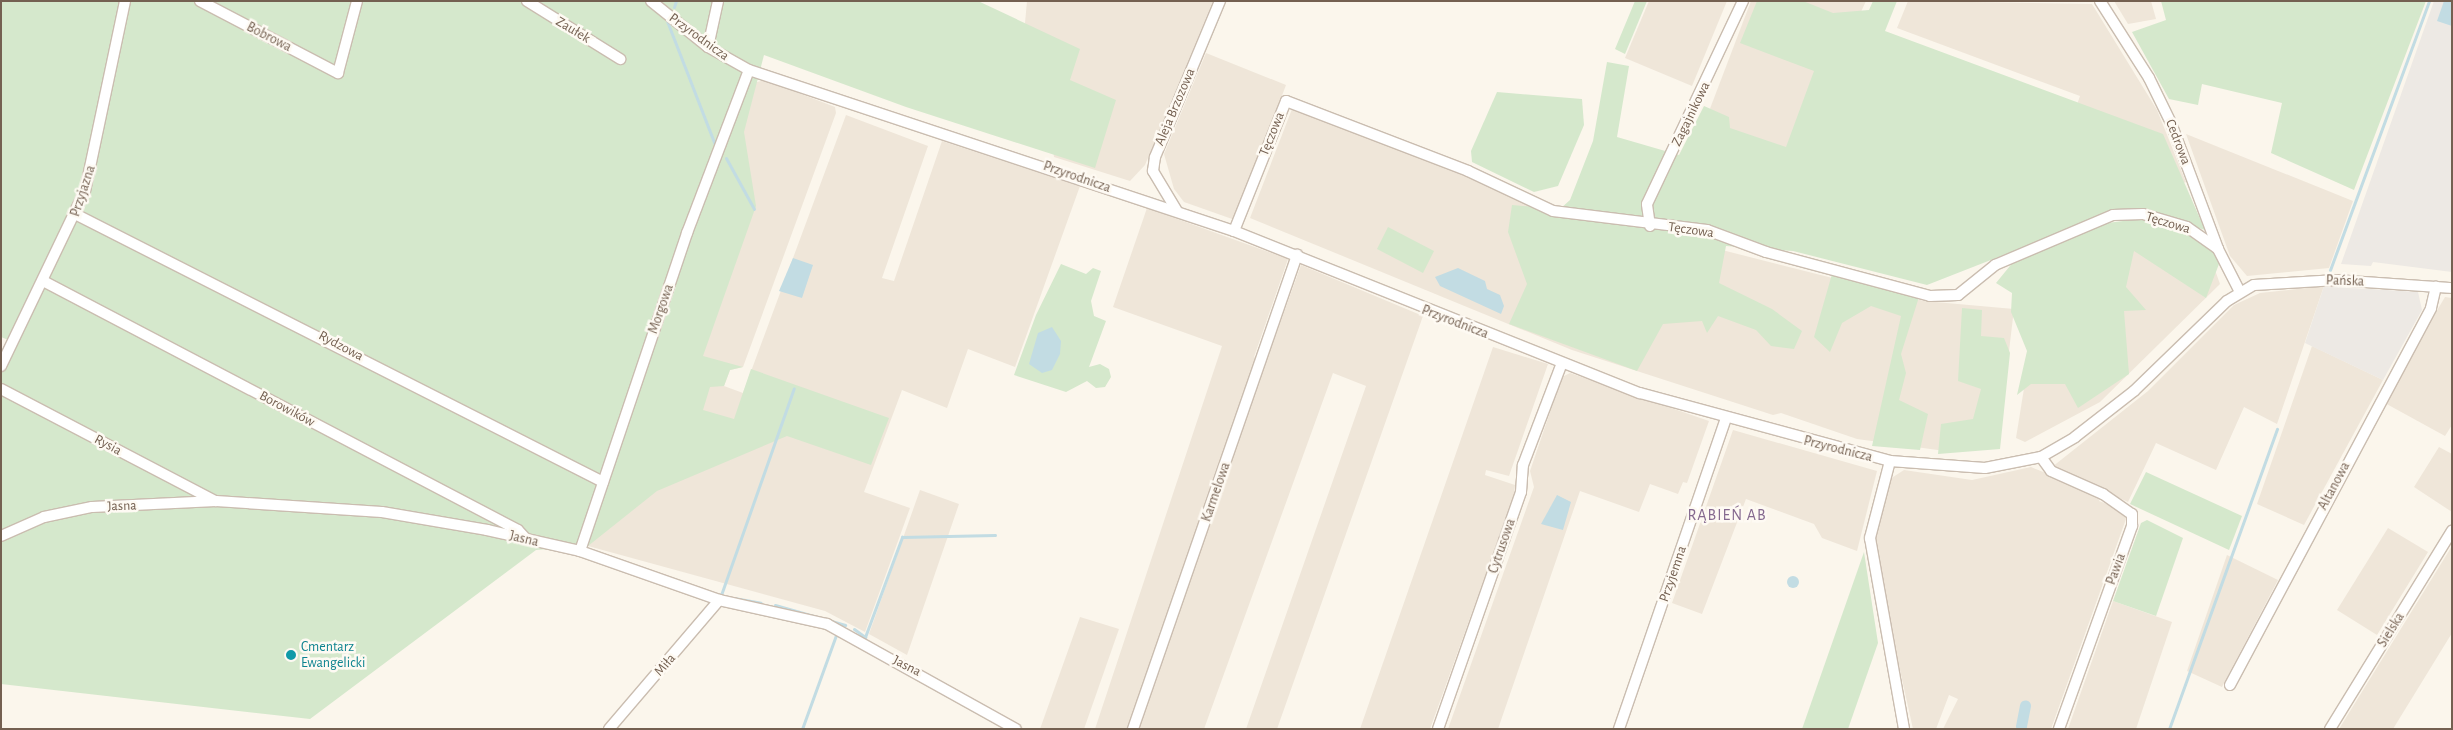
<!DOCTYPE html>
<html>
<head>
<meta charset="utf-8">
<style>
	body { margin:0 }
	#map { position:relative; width:2453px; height:730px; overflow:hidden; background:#fbf6ec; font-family:"Alegreya Sans",sans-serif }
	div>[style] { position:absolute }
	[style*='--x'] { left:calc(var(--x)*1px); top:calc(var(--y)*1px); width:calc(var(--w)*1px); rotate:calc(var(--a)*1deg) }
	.residential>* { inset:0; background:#efe6d9 }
	.industrial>* { inset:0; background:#ede9e4 }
	.green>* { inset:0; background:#d5e8cc }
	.water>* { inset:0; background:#c2dce3 }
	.round { border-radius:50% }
	.stream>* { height:3px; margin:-1.5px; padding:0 1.5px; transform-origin:1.5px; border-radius:1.5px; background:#c2dce3 }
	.canal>* { height:11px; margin:-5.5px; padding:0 5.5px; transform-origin:5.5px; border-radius:5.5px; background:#c2dce3 }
	.roads { filter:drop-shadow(1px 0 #cabdb0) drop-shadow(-1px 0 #cabdb0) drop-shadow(0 1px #cabdb0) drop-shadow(0 -1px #cabdb0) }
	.street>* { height:10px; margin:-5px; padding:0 5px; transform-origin:5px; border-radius:5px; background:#fff }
	.dots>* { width:14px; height:14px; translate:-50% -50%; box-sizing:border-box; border:2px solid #fefaf3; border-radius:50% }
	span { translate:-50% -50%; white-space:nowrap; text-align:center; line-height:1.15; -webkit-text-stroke:5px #fefaf3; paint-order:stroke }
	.street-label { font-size:14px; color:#746051 }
	.culture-label { font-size:14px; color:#0d838f }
	.left { translate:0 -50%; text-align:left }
	.quarter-label { font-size:16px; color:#85698f; letter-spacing:1px }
	.frame { position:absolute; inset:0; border:2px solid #746051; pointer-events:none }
</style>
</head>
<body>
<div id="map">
	<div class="residential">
		<div style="clip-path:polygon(1027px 1px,1213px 1px,1145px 165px,1130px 181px,1054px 157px,1043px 69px,1025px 23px)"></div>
		<div style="clip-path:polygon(1649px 1px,1727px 1px,1692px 86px,1625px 58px)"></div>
		<div style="clip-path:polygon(1751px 1px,1866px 1px,1794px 156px,1703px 127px)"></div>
		<div style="clip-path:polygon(1908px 1px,2092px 4px,2157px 110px,2186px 182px,2031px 238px,2080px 96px,1897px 28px)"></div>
		<div style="clip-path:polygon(2114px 1px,2151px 1px,2156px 19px,2128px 24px)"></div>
		<div style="clip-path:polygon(1206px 53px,1286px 85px,1235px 220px,1184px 202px,1174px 189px,1164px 154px)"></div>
		<div style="clip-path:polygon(765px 80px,835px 107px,836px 113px,743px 367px,730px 370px,724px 386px,743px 393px,846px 115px,928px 146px,882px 278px,894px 281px,942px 141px,1080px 186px,1015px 367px,968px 349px,947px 408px,902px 390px,864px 492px,910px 508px,865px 632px,825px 611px,588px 546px,753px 83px)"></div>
		<div style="clip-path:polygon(1292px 109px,1436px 160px,1508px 196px,1924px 301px,2014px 309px,1998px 444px,1945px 451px,1857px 439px,1781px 413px,1773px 415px,1572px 350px,1250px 218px)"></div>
		<div style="clip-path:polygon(2186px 134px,2353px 201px,2329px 268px,2247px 276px,2230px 256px)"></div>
		<div style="clip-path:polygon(1147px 208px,1288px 259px,1254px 357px,1262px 360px,1135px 725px,1301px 265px,1423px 316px,1277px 729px,1246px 729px,1366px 386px,1333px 373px,1204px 729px,1095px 729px,1222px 346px,1113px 307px)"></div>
		<div style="clip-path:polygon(2140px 227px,2209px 253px,2220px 284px,2100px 402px,2025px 442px,2016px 438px,2031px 345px)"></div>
		<div style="clip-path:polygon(2324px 286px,2277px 424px,2244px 407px,2216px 470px,2156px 443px,2128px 502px,2052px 467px,2148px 391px,2234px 305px,2260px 293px)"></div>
		<div style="clip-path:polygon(2445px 297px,2452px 298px,2452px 425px,2445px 436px,2383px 402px)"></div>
		<div style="clip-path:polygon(2312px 346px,2383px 380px,2304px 525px,2257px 504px)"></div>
		<div style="clip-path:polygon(1493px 347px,1548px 364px,1509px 476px,1486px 470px,1485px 475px,1515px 485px,1514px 496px,1430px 729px,1360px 729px)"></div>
		<div style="clip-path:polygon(1570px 373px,1709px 421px,1687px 483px,1683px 482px,1678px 494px,1650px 484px,1639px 512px,1580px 491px,1498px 729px,1448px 729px,1534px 487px,1530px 471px,1562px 377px)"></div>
		<div style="clip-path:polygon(1733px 430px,1877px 471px,1857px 551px,1822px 538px,1814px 524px,1746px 499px,1702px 614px,1672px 603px)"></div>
		<div style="clip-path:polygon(2439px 447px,2452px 454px,2452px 512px,2414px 487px)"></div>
		<div style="clip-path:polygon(2031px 467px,2101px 495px,2099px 501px,2124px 511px,2126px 519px,2051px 729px,1943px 729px,1958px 699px,1949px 695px,1936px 729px,1913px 729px,1887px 611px,1876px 537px,1876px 520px,1890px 479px,1904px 470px,1972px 480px)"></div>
		<div style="clip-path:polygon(920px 490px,959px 504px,907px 655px,869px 634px)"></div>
		<div style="clip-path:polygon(2388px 528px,2428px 552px,2377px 635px,2337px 610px)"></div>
		<div style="clip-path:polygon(2452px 546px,2452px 633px,2393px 729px,2339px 729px)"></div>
		<div style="clip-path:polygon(2227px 555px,2278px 580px,2222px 687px,2187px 671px)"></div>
		<div style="clip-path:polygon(2113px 601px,2172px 622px,2136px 729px,2068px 729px)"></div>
		<div style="clip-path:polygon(1080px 617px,1119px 629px,1084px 729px,1040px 729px)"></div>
	</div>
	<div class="industrial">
		<div style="clip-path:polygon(2434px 1px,2452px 1px,2452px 272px,2373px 262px,2371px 266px,2341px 264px)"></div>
		<div style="clip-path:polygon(2324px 286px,2418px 292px,2422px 310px,2383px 380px,2305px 343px)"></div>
	</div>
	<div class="green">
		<div style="clip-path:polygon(1px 1px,978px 1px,1080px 49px,1070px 80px,1116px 100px,1095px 168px,906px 107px,764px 55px,744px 132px,756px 206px,703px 356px,743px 367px,730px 370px,724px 386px,710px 387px,703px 410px,734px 419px,751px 369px,889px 418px,871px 465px,787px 436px,657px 491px,588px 546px,536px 550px,310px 719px,1px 684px,1px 359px,11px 341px,1px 337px)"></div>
		<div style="clip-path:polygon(1635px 1px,1647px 1px,1625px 54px,1615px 49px)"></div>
		<div style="clip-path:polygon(1757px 1px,1803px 1px,1833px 13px,1869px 10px,1873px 1px,1897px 1px,1885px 31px,2163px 134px,2205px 230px,2138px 208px,2116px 211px,1927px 285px,1793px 251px,1726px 246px,1719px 283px,1772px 309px,1802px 331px,1794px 349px,1771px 346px,1756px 330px,1718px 316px,1707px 333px,1702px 321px,1663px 324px,1637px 371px,1509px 324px,1527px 284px,1508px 232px,1512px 205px,1560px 209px,1570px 200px,1593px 141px,1607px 62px,1629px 66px,1617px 137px,1679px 155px,1704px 106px,1729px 117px,1730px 128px,1786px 147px,1814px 71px,1740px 43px)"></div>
		<div style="clip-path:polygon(2161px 1px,2426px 1px,2354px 190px,2271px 153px,2282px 103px,2202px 84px,2198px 105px,2169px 99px,2132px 32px,2166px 20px)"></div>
		<div style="clip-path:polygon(1497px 92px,1582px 99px,1584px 125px,1558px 186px,1534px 192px,1472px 162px,1471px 151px)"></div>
		<div style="clip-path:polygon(2155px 217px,2203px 237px,2211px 248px,2219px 264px,2206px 298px,2134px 251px,2126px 287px,2146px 310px,2124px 311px,2129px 374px,2078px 408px,2065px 384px,2031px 384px,2017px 395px,2027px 351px,2011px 312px,2012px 293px,1996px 283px,2014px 261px,2107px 223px)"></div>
		<div style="clip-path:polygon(1388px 227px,1434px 251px,1423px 273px,1377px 249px)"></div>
		<div style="clip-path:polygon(1061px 264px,1086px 274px,1093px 268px,1101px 271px,1091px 301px,1094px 316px,1106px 321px,1089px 367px,1100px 364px,1109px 369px,1111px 377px,1105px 387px,1096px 388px,1087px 381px,1066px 392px,1014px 375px,1036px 315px)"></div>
		<div style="clip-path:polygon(1832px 274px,1919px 297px,1901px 354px,1906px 373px,1899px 400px,1928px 414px,1920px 450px,1872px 446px,1901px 316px,1871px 306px,1842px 323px,1830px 352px,1814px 337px)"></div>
		<div style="clip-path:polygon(1962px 308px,1982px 310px,1981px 336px,2004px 338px,2010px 353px,2000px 449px,1938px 454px,1941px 424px,1973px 419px,1981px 389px,1958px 381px)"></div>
		<div style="clip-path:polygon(2146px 472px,2242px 516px,2229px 550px,2130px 504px)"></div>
		<div style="clip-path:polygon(2147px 520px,2183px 538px,2156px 616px,2113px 601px,2141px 523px)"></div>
		<div style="clip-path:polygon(1864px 552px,1878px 643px,1848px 729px,1802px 729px)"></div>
	</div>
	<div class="water">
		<div style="clip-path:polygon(2444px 1px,2452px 1px,2452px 26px,2437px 21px)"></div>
		<div style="clip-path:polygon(793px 258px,813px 265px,802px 298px,779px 291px)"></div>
		<div style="clip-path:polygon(1458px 268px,1485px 281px,1487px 289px,1500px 295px,1504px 306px,1501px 314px,1440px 286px,1435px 277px)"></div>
		<div style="clip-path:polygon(1052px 327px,1061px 341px,1060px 354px,1052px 370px,1042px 373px,1029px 364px,1038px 333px)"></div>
		<div style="clip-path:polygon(1557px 495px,1571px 502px,1563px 530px,1541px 524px)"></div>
		<div class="round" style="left:1787px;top:576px;width:12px;height:12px"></div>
	</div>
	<div class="stream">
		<div style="--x:674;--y:7;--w:6;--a:-72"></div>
		<div style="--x:667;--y:21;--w:133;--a:68.8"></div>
		<div style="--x:726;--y:158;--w:58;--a:61.2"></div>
		<div style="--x:2330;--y:270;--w:287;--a:-69.8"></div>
		<div style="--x:721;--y:595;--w:219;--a:-70.6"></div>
		<div style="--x:734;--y:598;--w:27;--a:10"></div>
		<div style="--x:775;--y:605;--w:73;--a:15.9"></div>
		<div style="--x:854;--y:629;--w:14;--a:36"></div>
		<div style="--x:865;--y:637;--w:107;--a:-69.7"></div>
		<div style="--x:902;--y:537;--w:93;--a:-1.2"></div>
		<div style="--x:802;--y:729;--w:100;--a:-70.1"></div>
		<div style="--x:2169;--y:729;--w:319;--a:-70.2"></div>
	</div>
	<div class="canal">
		<div style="--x:2021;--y:726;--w:21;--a:-79"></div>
	</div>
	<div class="roads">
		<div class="street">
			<div style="--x:200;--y:1;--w:156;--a:27.6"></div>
			<div style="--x:338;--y:73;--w:74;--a:-75.2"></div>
			<div style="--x:527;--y:1;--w:110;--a:31.9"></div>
			<div style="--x:651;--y:1;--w:73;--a:38.9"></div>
			<div style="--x:708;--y:47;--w:47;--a:29.3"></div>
			<div style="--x:749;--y:70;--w:511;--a:18.36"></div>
			<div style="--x:1234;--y:231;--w:437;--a:21.8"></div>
			<div style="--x:1640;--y:393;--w:259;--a:15.2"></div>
			<div style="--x:1890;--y:461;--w:95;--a:4.2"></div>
			<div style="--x:1985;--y:468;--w:57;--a:-11.1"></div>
			<div style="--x:2041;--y:457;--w:39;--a:-30"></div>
			<div style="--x:2075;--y:437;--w:75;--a:-37.9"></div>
			<div style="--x:2134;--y:391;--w:129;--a:-44.1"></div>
			<div style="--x:2227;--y:301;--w:31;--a:-31"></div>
			<div style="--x:2254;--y:285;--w:83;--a:-3.4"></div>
			<div style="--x:2337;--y:280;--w:115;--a:4"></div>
			<div style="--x:2100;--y:1;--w:91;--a:57.5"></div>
			<div style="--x:2149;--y:78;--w:50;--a:63.9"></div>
			<div style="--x:2171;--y:123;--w:134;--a:69.5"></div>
			<div style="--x:2218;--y:249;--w:46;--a:62.9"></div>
			<div style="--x:708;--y:47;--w:47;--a:-77.7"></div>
			<div style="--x:1177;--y:211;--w:47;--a:-121"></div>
			<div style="--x:1153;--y:171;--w:14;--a:-82"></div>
			<div style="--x:1155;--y:157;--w:169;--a:-67.4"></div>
			<div style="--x:77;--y:215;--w:590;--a:26.91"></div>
			<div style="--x:1650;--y:226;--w:22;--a:-98"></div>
			<div style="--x:1647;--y:204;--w:225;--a:-64.7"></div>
			<div style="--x:1234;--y:231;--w:140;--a:-68.2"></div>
			<div style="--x:1286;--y:101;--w:195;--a:21"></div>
			<div style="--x:1468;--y:171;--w:94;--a:25.2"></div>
			<div style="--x:1553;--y:211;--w:155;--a:7"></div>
			<div style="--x:1707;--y:230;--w:63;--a:20.4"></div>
			<div style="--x:1766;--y:252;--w:170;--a:15"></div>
			<div style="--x:1930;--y:296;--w:28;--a:-2"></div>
			<div style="--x:1958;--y:295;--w:48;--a:-39"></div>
			<div style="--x:1995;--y:265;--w:128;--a:-23"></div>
			<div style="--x:2113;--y:215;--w:30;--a:-2"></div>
			<div style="--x:2143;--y:214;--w:46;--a:16.5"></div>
			<div style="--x:2187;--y:227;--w:38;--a:35"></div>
			<div style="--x:45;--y:282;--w:534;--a:27.67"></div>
			<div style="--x:518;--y:530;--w:12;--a:48"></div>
			<div style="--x:1;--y:366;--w:194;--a:-64.4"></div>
			<div style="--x:85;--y:191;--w:194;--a:-78.1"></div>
			<div style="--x:1;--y:389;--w:242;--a:27.6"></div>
			<div style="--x:2041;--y:457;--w:17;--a:54"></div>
			<div style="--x:2051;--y:471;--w:57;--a:23.9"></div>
			<div style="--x:2103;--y:494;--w:35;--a:35"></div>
			<div style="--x:2132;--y:514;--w:12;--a:90"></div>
			<div style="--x:2132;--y:526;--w:216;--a:109.8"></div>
			<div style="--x:1890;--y:461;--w:80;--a:104.6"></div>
			<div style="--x:1870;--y:538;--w:194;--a:79.9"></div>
			<div style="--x:1;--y:536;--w:47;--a:-23.8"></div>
			<div style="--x:44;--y:517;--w:49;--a:-11.8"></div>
			<div style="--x:92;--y:507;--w:124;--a:-2.8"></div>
			<div style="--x:216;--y:501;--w:166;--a:3.8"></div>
			<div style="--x:382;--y:512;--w:107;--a:9.7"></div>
			<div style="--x:487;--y:530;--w:95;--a:12.7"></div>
			<div style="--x:580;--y:551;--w:147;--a:19.4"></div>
			<div style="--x:719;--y:600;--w:111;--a:12.5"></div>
			<div style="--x:827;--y:624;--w:216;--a:29.1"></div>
			<div style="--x:580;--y:551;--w:336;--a:-71.4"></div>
			<div style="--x:687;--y:233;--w:174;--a:-69.2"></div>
			<div style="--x:2230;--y:685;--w:427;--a:-61.9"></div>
			<div style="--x:2431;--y:308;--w:22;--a:-77"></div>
			<div style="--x:609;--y:729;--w:170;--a:-49.5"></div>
			<div style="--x:1133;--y:729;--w:502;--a:-70.91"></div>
			<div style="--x:1438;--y:729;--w:251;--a:-70.7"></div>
			<div style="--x:1521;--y:492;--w:27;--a:-86"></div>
			<div style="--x:1523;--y:465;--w:109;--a:-69.1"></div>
			<div style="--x:1619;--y:729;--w:329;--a:-71"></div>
			<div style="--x:2330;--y:729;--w:233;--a:-58.4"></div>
		</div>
	</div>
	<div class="dots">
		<div style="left:291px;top:655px;background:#0f9aa8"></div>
	</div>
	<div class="street-label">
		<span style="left:573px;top:30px;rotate:31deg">Zaułek</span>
		<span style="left:269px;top:37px;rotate:27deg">Bobrowa</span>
		<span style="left:699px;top:37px;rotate:36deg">Przyrodnicza</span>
		<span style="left:1175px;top:107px;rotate:-67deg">Aleja Brzozowa</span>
		<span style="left:1691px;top:114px;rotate:-64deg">Zagajnikowa</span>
		<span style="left:1272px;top:134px;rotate:-68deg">Tęczowa</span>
		<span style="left:2178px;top:142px;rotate:69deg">Cedrowa</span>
		<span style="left:1077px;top:177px;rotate:19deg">Przyrodnicza</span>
		<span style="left:83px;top:191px;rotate:-72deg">Przyjazna</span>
		<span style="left:2168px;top:223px;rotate:17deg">Tęczowa</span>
		<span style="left:1691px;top:230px;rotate:8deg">Tęczowa</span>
		<span style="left:2345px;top:281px;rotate:2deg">Pańska</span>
		<span style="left:661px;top:309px;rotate:-71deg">Morgowa</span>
		<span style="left:1455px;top:322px;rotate:21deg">Przyrodnicza</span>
		<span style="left:341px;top:346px;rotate:28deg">Rydzowa</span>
		<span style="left:287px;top:409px;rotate:28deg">Borowików</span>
		<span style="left:108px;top:445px;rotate:28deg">Rysia</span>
		<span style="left:1838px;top:449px;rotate:14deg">Przyrodnicza</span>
		<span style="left:2334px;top:486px;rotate:-62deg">Altanowa</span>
		<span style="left:1216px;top:492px;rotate:-71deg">Karmelowa</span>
		<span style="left:122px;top:506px;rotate:-2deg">Jasna</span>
		<span style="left:524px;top:539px;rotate:13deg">Jasna</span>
		<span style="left:1502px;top:546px;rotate:-71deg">Cytrusowa</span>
		<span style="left:2116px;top:569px;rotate:-70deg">Pawia</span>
		<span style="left:1673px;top:574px;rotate:-71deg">Przyjemna</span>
		<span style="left:2391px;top:630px;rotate:-58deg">Sielska</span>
		<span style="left:665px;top:665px;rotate:-49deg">Miła</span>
		<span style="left:907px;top:666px;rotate:27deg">Jasna</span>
	</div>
	<div class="culture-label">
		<span class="left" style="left:301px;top:655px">Cmentarz<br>Ewangelicki</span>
	</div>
	<div class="quarter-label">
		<span style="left:1727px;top:515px">RĄBIEŃ AB</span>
	</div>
	<div class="frame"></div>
</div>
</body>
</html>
